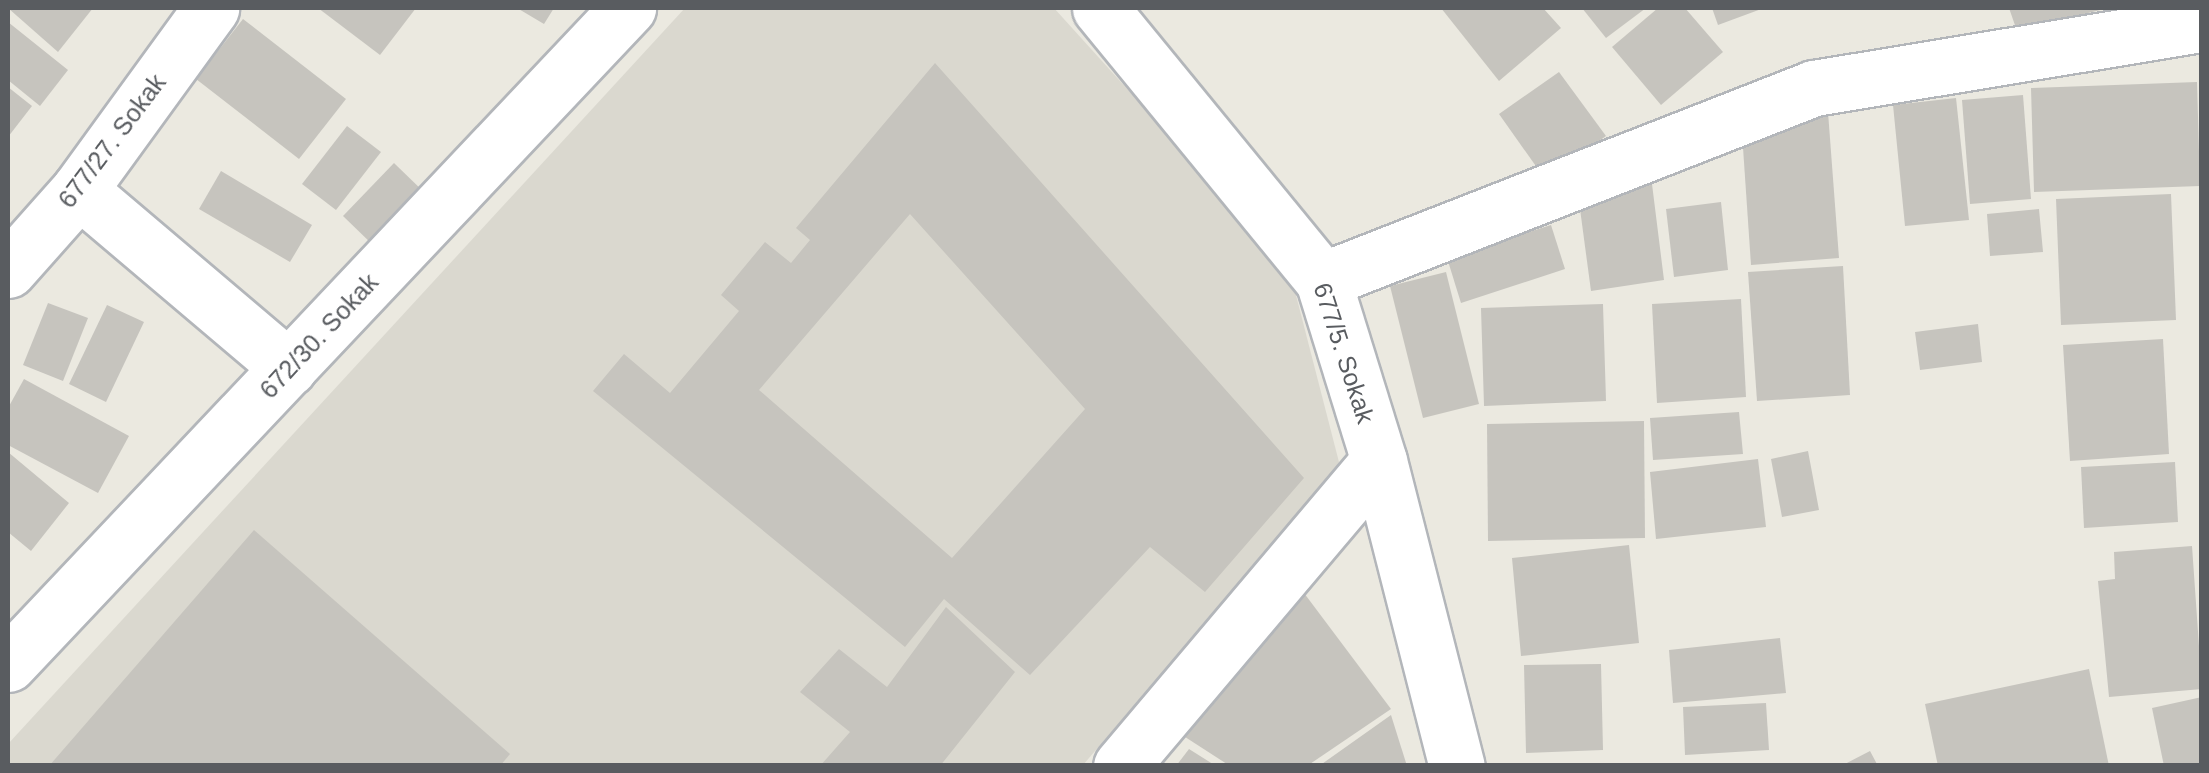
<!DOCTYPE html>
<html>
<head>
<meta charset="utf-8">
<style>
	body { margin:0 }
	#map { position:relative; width:2209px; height:773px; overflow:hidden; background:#ebe9e0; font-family:Arial,sans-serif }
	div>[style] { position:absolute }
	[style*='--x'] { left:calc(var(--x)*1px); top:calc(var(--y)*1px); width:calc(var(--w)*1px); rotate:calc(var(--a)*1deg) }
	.education>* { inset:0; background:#dad8cf }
	.building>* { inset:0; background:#c6c4be }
	.roads { filter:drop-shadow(2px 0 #b3b6ba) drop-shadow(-2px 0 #b3b6ba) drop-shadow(0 2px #b3b6ba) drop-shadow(0 -2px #b3b6ba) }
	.minor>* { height:55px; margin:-27.5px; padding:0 27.5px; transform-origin:27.5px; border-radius:27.5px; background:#fff }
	span { translate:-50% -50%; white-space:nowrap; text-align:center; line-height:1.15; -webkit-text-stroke:8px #fff; paint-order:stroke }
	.street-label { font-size:25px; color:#595c60 }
	.frame { position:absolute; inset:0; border:10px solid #595c60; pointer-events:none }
</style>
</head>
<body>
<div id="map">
	<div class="education">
		<div style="clip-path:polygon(685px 8px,1054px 8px,1289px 268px,1340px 466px,1083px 765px,8px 766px,8px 744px)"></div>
	</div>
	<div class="building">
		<div style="clip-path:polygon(8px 8px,93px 8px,58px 52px)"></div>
		<div style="clip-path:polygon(318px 8px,416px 8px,380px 55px)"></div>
		<div style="clip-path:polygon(517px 8px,554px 8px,544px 24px)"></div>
		<div style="clip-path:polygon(1441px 8px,1543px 8px,1561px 28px,1499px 81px)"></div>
		<div style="clip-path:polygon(1582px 8px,1646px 8px,1606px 38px)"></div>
		<div style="clip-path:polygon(1658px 8px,1685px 8px,1723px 52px,1661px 105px,1612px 47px)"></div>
		<div style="clip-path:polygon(1712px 8px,1764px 8px,1718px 25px)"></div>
		<div style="clip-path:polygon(2009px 8px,2104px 8px,2104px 9px,2017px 31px)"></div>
		<div style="clip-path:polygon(243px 19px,346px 99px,299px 159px,196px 79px)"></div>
		<div style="clip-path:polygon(8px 22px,68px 70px,40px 106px,8px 80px)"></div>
		<div style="clip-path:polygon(evenodd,935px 63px,1304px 478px,1205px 592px,1150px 547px,1030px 675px,944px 599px,905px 647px,593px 391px,624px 354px,670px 393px,739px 311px,721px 295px,765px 242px,791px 263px,810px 240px,796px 228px,935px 63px,910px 214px,1085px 409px,952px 558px,759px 390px,910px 214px)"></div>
		<div style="clip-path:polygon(1559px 72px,1606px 136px,1545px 179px,1499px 114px)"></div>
		<div style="clip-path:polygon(2197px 82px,2200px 186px,2034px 192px,2031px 88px)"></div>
		<div style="clip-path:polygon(8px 87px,32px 106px,8px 137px)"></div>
		<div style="clip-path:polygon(2023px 95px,2031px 199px,1970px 204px,1962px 100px)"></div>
		<div style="clip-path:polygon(1956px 98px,1969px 220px,1905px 226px,1893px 105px)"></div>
		<div style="clip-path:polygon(1828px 112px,1839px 258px,1751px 265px,1742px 133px)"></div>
		<div style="clip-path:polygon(347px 126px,381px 152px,336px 210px,302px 184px)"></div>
		<div style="clip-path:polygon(394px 163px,428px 196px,376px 248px,343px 216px)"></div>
		<div style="clip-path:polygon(221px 171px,312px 225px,290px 262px,199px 209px)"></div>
		<div style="clip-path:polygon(1652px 184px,1664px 280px,1591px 291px,1578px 194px)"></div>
		<div style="clip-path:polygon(2171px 194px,2176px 320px,2061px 325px,2056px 199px)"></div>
		<div style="clip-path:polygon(1721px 202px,1728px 270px,1674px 277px,1666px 209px)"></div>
		<div style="clip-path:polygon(2039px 209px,2043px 252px,1990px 256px,1987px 214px)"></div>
		<div style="clip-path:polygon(1551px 225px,1565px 269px,1461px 303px,1447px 258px)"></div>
		<div style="clip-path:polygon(1843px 266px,1850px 395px,1757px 401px,1748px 272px)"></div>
		<div style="clip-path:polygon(1446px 272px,1479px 404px,1423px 418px,1390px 286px)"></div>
		<div style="clip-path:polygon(1741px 299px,1746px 397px,1657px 403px,1652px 304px)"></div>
		<div style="clip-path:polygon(48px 303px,88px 318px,63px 381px,23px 365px)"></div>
		<div style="clip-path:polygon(1603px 304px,1606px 401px,1484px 406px,1481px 308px)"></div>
		<div style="clip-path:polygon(107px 305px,144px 322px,106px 402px,69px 384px)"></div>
		<div style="clip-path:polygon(1978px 324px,1982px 362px,1920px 370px,1915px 332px)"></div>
		<div style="clip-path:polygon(2163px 339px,2169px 454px,2070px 461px,2063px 345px)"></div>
		<div style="clip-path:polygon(24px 379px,129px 436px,98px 493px,8px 445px,8px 408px)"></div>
		<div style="clip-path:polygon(1739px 412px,1743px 454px,1653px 460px,1650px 418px)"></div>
		<div style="clip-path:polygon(1644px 421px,1645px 538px,1488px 541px,1487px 424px)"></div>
		<div style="clip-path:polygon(1808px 451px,1819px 510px,1782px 517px,1771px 459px)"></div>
		<div style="clip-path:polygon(8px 452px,69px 503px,31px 551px,8px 532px)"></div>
		<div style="clip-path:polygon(1758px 459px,1766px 527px,1656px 539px,1650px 472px)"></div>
		<div style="clip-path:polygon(2175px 462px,2178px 522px,2084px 528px,2081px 467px)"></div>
		<div style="clip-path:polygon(254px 530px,510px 754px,500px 766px,49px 766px)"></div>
		<div style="clip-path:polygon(1629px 545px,1639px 643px,1521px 656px,1512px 558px)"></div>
		<div style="clip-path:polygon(2192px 546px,2202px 689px,2109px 697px,2098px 581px,2115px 579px,2114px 552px)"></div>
		<div style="clip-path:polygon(1298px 585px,1391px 709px,1307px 766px,1230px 766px,1165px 724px)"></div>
		<div style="clip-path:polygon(946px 607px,1015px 672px,940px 766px,820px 766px,850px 732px,800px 692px,839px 649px,887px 687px)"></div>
		<div style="clip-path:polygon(1780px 638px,1786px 693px,1673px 703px,1669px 650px)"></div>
		<div style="clip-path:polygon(1601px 664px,1603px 750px,1526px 753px,1524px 665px)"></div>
		<div style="clip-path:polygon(2089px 669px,2109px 766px,1938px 766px,1925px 704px)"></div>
		<div style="clip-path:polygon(2202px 697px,2202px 766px,2164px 766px,2152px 708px)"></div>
		<div style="clip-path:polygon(1766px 703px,1769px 750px,1685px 755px,1683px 707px)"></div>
		<div style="clip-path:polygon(1391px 715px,1407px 766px,1319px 766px)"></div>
		<div style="clip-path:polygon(1189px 749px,1216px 766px,1176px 766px)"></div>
		<div style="clip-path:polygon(1870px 751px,1878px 766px,1841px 766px)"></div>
	</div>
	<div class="roads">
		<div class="minor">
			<div style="--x:1100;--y:8;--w:352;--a:50.7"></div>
			<div style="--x:1323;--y:280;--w:189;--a:72.8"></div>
			<div style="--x:1379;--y:461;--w:315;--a:75.7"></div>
			<div style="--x:79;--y:190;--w:275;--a:40.3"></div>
			<div style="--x:8;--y:270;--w:107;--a:-48.4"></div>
			<div style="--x:79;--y:190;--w:225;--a:-54"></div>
			<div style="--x:1323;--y:280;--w:527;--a:-21.36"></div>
			<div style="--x:1814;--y:88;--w:393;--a:-9.4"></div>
			<div style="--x:8;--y:664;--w:903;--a:-46.62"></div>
			<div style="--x:1121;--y:766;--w:399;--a:-49.8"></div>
		</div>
	</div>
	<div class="street-label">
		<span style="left:112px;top:141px;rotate:-53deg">677/27. Sokak</span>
		<span style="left:319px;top:336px;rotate:-47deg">672/30. Sokak</span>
		<span style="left:1344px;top:353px;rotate:72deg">677/5. Sokak</span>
	</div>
	<div class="frame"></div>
</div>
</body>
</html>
